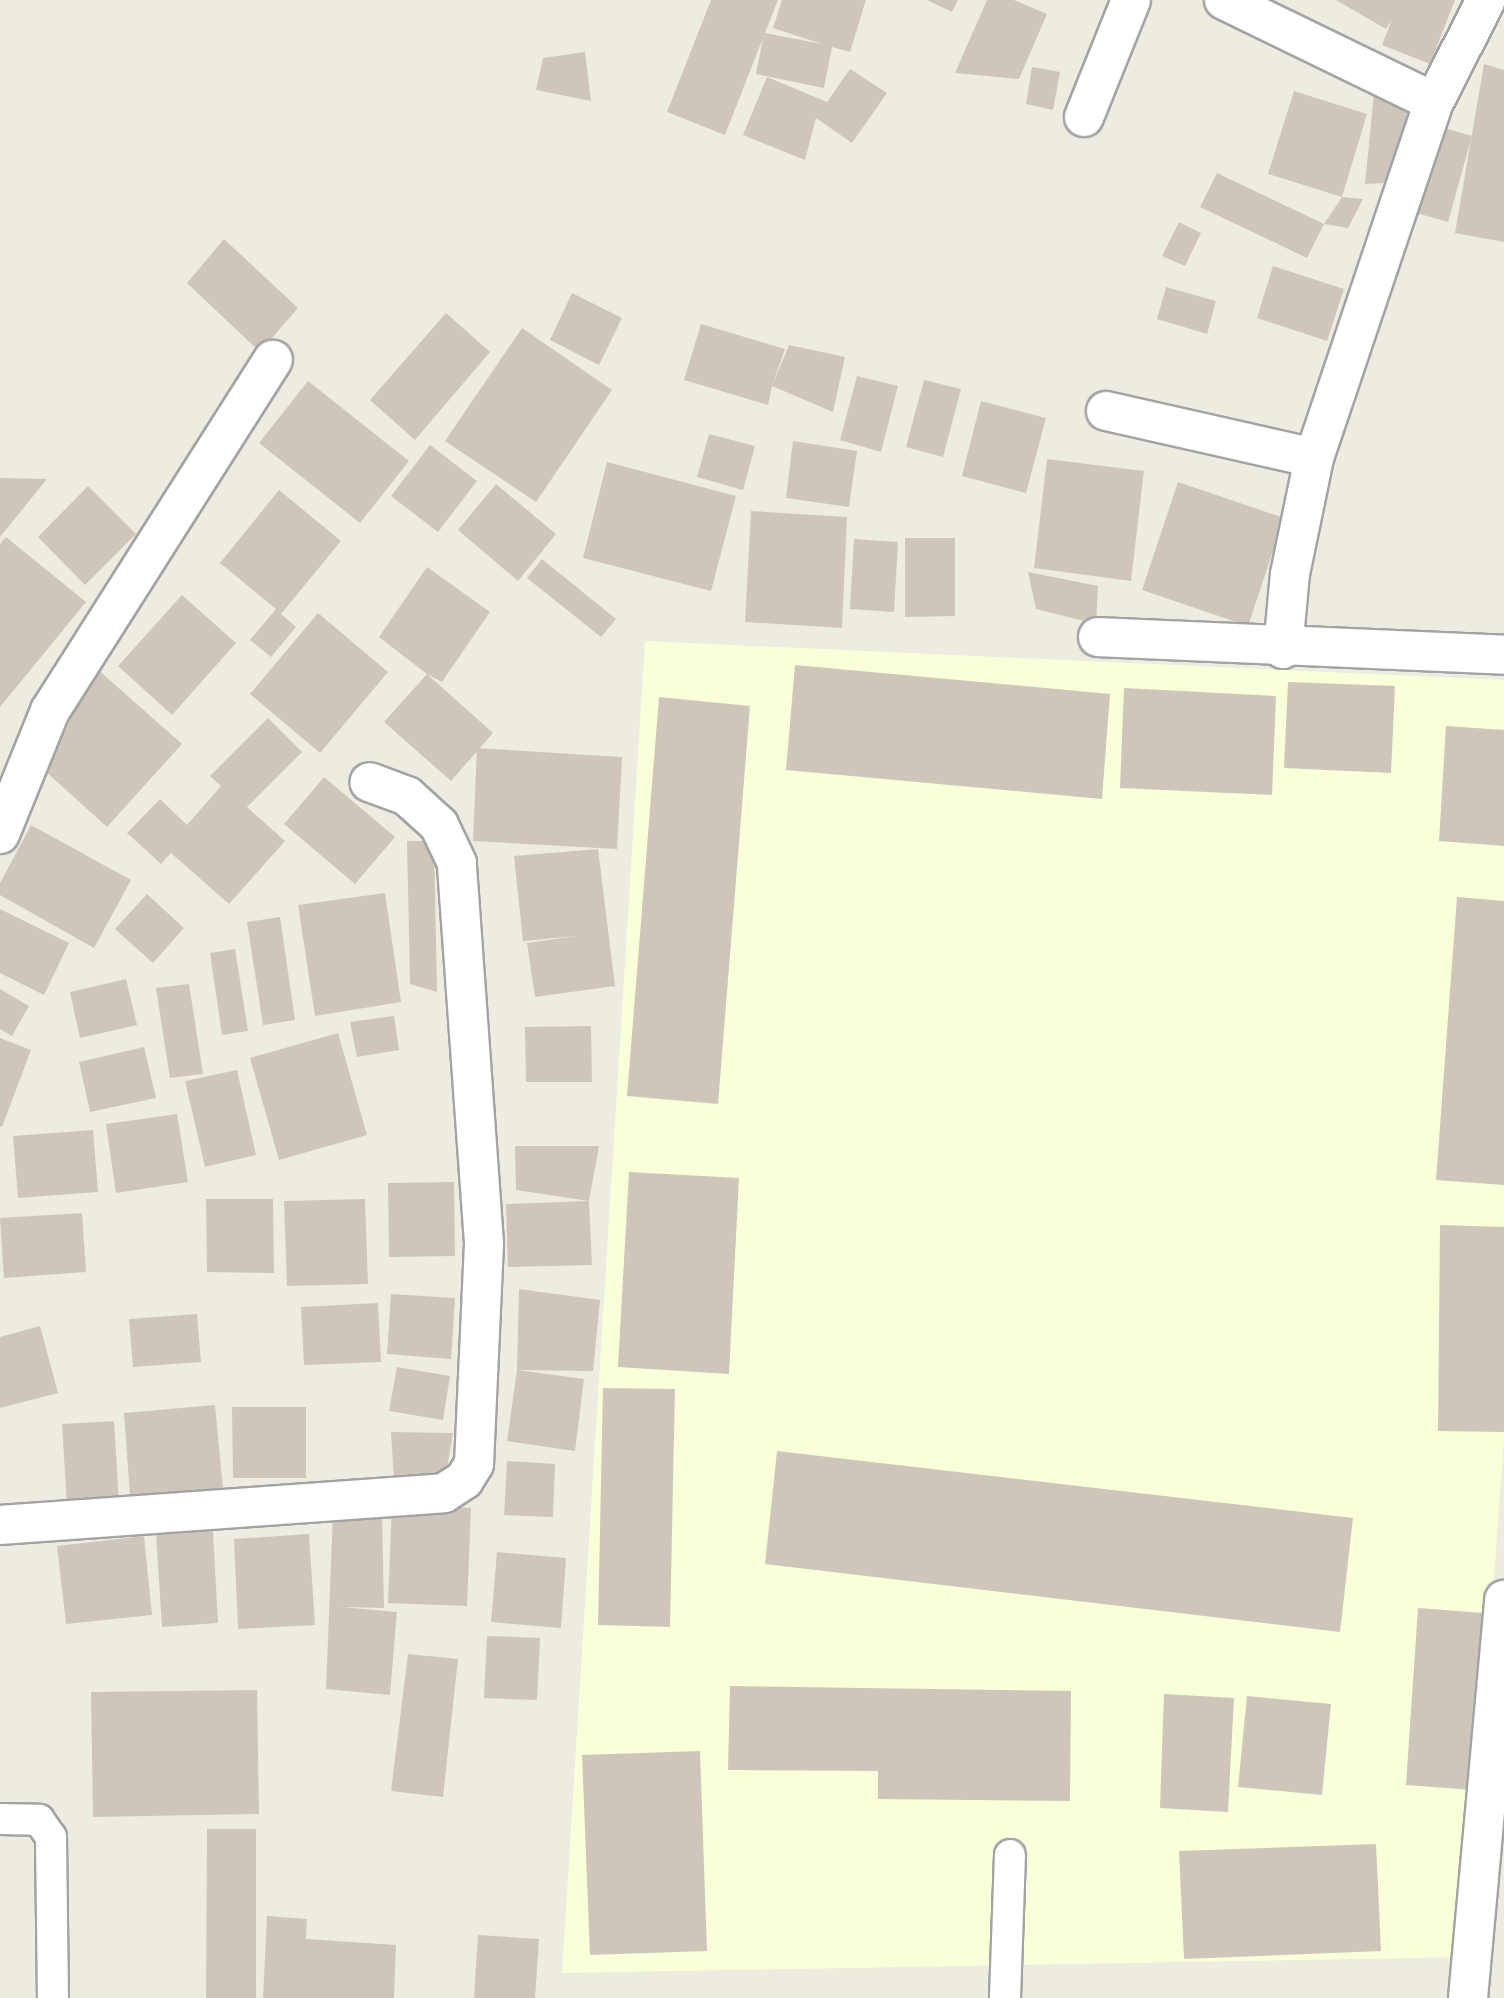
<!DOCTYPE html>
<html>
<head>
<meta charset="utf-8">
<style>
	body { margin:0 }
	#map { position:relative; width:1504px; height:1998px; overflow:hidden; background:#eeece1; font-family:"Alegreya Sans",sans-serif }
	div>[style] { position:absolute }
	[style*='--x'] { left:calc(var(--x)*1px); top:calc(var(--y)*1px); width:calc(var(--w)*1px); rotate:calc(var(--a)*1deg) }
	.education>* { inset:0; background:#f9ffd9 }
	.building>* { inset:0; background:#cec6ba }
	.roads { filter:drop-shadow(2px 0 #a3a3a3) drop-shadow(-2px 0 #a3a3a3) drop-shadow(0 2px #a3a3a3) drop-shadow(0 -2px #a3a3a3) }
	.service>* { height:30px; margin:-15px; padding:0 15px; transform-origin:15px; border-radius:15px; background:#fff }
	.minor>* { height:38px; margin:-19px; padding:0 19px; transform-origin:19px; border-radius:19px; background:#fff }
	span { translate:-50% -50%; white-space:nowrap; text-align:center; line-height:1.15; -webkit-text-stroke:5px #fff; paint-order:stroke }
</style>
</head>
<body>
<div id="map">
	<div class="education">
		<div style="clip-path:polygon(645px 641px,1504px 680px,1504px 1439px,1467px 1957px,562px 1973px)"></div>
	</div>
	<div class="building">
		<div style="clip-path:polygon(711px 0,778px 0,765px 33px,822px 44px,773px 28px,782px 0,866px 0,850px 52px,832px 47px,824px 88px,756px 74px,763px 38px,725px 135px,667px 112px)"></div>
		<div style="clip-path:polygon(927px 0,958px 0,952px 12px)"></div>
		<div style="clip-path:polygon(987px 0,1014px 0,1047px 14px,1019px 79px,955px 73px)"></div>
		<div style="clip-path:polygon(1336px 0,1455px 0,1430px 64px,1382px 45px,1392px 19px,1386px 29px)"></div>
		<div style="clip-path:polygon(585px 52px,591px 101px,536px 90px,543px 58px)"></div>
		<div style="clip-path:polygon(1484px 64px,1504px 70px,1504px 242px,1455px 233px)"></div>
		<div style="clip-path:polygon(1032px 67px,1060px 72px,1053px 110px,1026px 104px)"></div>
		<div style="clip-path:polygon(850px 69px,887px 93px,852px 143px,816px 118px,805px 160px,743px 135px,767px 77px,827px 102px)"></div>
		<div style="clip-path:polygon(1375px 83px,1406px 90px,1407px 182px,1365px 184px)"></div>
		<div style="clip-path:polygon(1294px 91px,1367px 114px,1342px 197px,1268px 174px)"></div>
		<div style="clip-path:polygon(1437px 126px,1472px 136px,1448px 222px,1413px 212px)"></div>
		<div style="clip-path:polygon(1217px 173px,1324px 224px,1307px 258px,1200px 207px)"></div>
		<div style="clip-path:polygon(1342px 197px,1363px 199px,1348px 228px,1324px 224px)"></div>
		<div style="clip-path:polygon(1179px 222px,1201px 233px,1185px 266px,1162px 256px)"></div>
		<div style="clip-path:polygon(224px 239px,298px 308px,260px 352px,187px 283px)"></div>
		<div style="clip-path:polygon(1273px 266px,1344px 289px,1327px 341px,1257px 318px)"></div>
		<div style="clip-path:polygon(1166px 287px,1216px 301px,1207px 334px,1157px 319px)"></div>
		<div style="clip-path:polygon(572px 293px,622px 318px,599px 365px,550px 340px)"></div>
		<div style="clip-path:polygon(446px 313px,490px 352px,415px 440px,370px 400px)"></div>
		<div style="clip-path:polygon(701px 324px,785px 349px,772px 386px,789px 345px,845px 357px,833px 412px,772px 386px,768px 405px,684px 380px)"></div>
		<div style="clip-path:polygon(522px 328px,612px 390px,536px 502px,445px 441px)"></div>
		<div style="clip-path:polygon(857px 376px,898px 386px,881px 452px,840px 440px)"></div>
		<div style="clip-path:polygon(924px 380px,961px 389px,943px 457px,906px 447px)"></div>
		<div style="clip-path:polygon(308px 381px,409px 461px,360px 523px,259px 443px)"></div>
		<div style="clip-path:polygon(981px 401px,1046px 418px,1026px 493px,962px 476px)"></div>
		<div style="clip-path:polygon(709px 434px,755px 446px,743px 490px,697px 477px)"></div>
		<div style="clip-path:polygon(793px 441px,857px 451px,849px 507px,786px 498px)"></div>
		<div style="clip-path:polygon(430px 445px,477px 481px,438px 532px,391px 496px)"></div>
		<div style="clip-path:polygon(1047px 459px,1144px 471px,1131px 581px,1034px 568px)"></div>
		<div style="clip-path:polygon(607px 462px,736px 496px,711px 591px,583px 558px)"></div>
		<div style="clip-path:polygon(0 478px,47px 479px,0 537px)"></div>
		<div style="clip-path:polygon(1178px 482px,1284px 518px,1248px 626px,1142px 590px)"></div>
		<div style="clip-path:polygon(496px 484px,556px 534px,518px 581px,458px 530px)"></div>
		<div style="clip-path:polygon(88px 486px,136px 534px,85px 585px,38px 537px)"></div>
		<div style="clip-path:polygon(279px 490px,341px 541px,281px 614px,296px 627px,271px 657px,250px 640px,276px 609px,220px 563px)"></div>
		<div style="clip-path:polygon(751px 511px,847px 517px,842px 628px,745px 622px)"></div>
		<div style="clip-path:polygon(6px 537px,86px 602px,0 707px,0 544px)"></div>
		<div style="clip-path:polygon(905px 538px,955px 538px,955px 616px,905px 617px)"></div>
		<div style="clip-path:polygon(854px 539px,898px 542px,894px 612px,850px 609px)"></div>
		<div style="clip-path:polygon(542px 559px,616px 619px,601px 637px,527px 578px)"></div>
		<div style="clip-path:polygon(427px 567px,490px 612px,442px 682px,427px 674px,493px 733px,451px 781px,384px 722px,427px 674px,379px 637px)"></div>
		<div style="clip-path:polygon(1028px 572px,1098px 586px,1096px 624px,1036px 609px)"></div>
		<div style="clip-path:polygon(182px 595px,236px 643px,172px 715px,118px 666px)"></div>
		<div style="clip-path:polygon(318px 613px,388px 672px,320px 753px,250px 694px)"></div>
		<div style="clip-path:polygon(795px 665px,1110px 694px,1102px 799px,786px 770px)"></div>
		<div style="clip-path:polygon(96px 668px,182px 744px,107px 827px,45px 771px)"></div>
		<div style="clip-path:polygon(1288px 682px,1395px 686px,1391px 773px,1284px 768px)"></div>
		<div style="clip-path:polygon(1124px 688px,1276px 696px,1272px 795px,1120px 788px)"></div>
		<div style="clip-path:polygon(659px 697px,750px 706px,718px 1104px,627px 1096px)"></div>
		<div style="clip-path:polygon(268px 718px,302px 752px,247px 807px,285px 841px,229px 904px,171px 853px,161px 864px,127px 833px,160px 799px,187px 825px,221px 786px,210px 776px)"></div>
		<div style="clip-path:polygon(1446px 726px,1504px 730px,1504px 846px,1439px 841px)"></div>
		<div style="clip-path:polygon(477px 748px,622px 757px,617px 849px,473px 841px)"></div>
		<div style="clip-path:polygon(324px 777px,395px 837px,355px 884px,284px 824px)"></div>
		<div style="clip-path:polygon(31px 825px,131px 880px,94px 948px,0 895px,0 883px)"></div>
		<div style="clip-path:polygon(407px 841px,434px 841px,437px 992px,410px 984px)"></div>
		<div style="clip-path:polygon(598px 849px,615px 986px,535px 997px,527px 943px,576px 936px,523px 941px,514px 856px)"></div>
		<div style="clip-path:polygon(385px 893px,401px 1002px,315px 1016px,298px 905px)"></div>
		<div style="clip-path:polygon(147px 894px,184px 928px,153px 963px,115px 929px)"></div>
		<div style="clip-path:polygon(1457px 897px,1504px 901px,1504px 1185px,1436px 1180px)"></div>
		<div style="clip-path:polygon(0 909px,69px 943px,44px 995px,0 973px)"></div>
		<div style="clip-path:polygon(280px 917px,295px 1020px,263px 1025px,247px 922px)"></div>
		<div style="clip-path:polygon(235px 949px,248px 1031px,222px 1035px,210px 953px)"></div>
		<div style="clip-path:polygon(126px 979px,137px 1025px,80px 1038px,70px 992px)"></div>
		<div style="clip-path:polygon(189px 984px,203px 1074px,170px 1078px,156px 988px)"></div>
		<div style="clip-path:polygon(0 989px,29px 1006px,12px 1036px,0 1029px)"></div>
		<div style="clip-path:polygon(394px 1016px,399px 1050px,357px 1057px,350px 1022px)"></div>
		<div style="clip-path:polygon(591px 1026px,592px 1082px,526px 1082px,525px 1027px)"></div>
		<div style="clip-path:polygon(338px 1033px,367px 1135px,279px 1160px,250px 1058px)"></div>
		<div style="clip-path:polygon(0 1038px,31px 1050px,2px 1127px,0 1126px)"></div>
		<div style="clip-path:polygon(144px 1047px,156px 1098px,90px 1112px,79px 1062px)"></div>
		<div style="clip-path:polygon(237px 1070px,256px 1155px,205px 1167px,185px 1081px)"></div>
		<div style="clip-path:polygon(177px 1114px,188px 1182px,116px 1193px,106px 1124px)"></div>
		<div style="clip-path:polygon(93px 1130px,98px 1192px,18px 1198px,13px 1136px)"></div>
		<div style="clip-path:polygon(515px 1146px,599px 1146px,589px 1201px,516px 1190px)"></div>
		<div style="clip-path:polygon(629px 1172px,739px 1178px,729px 1374px,618px 1367px)"></div>
		<div style="clip-path:polygon(454px 1182px,455px 1256px,389px 1257px,388px 1183px)"></div>
		<div style="clip-path:polygon(206px 1199px,273px 1199px,274px 1273px,207px 1272px)"></div>
		<div style="clip-path:polygon(365px 1199px,368px 1284px,287px 1286px,284px 1201px)"></div>
		<div style="clip-path:polygon(589px 1201px,592px 1265px,508px 1267px,506px 1204px)"></div>
		<div style="clip-path:polygon(82px 1213px,86px 1272px,4px 1278px,0 1218px)"></div>
		<div style="clip-path:polygon(1440px 1225px,1504px 1227px,1504px 1432px,1438px 1431px)"></div>
		<div style="clip-path:polygon(519px 1289px,600px 1300px,593px 1371px,517px 1370px)"></div>
		<div style="clip-path:polygon(391px 1294px,455px 1298px,451px 1359px,387px 1354px)"></div>
		<div style="clip-path:polygon(378px 1303px,381px 1362px,304px 1365px,301px 1307px)"></div>
		<div style="clip-path:polygon(197px 1314px,201px 1362px,133px 1367px,129px 1319px)"></div>
		<div style="clip-path:polygon(40px 1326px,58px 1393px,0 1408px,0 1337px)"></div>
		<div style="clip-path:polygon(397px 1367px,450px 1376px,443px 1420px,389px 1411px)"></div>
		<div style="clip-path:polygon(517px 1370px,584px 1379px,575px 1451px,507px 1441px)"></div>
		<div style="clip-path:polygon(603px 1388px,675px 1389px,670px 1627px,598px 1625px)"></div>
		<div style="clip-path:polygon(215px 1405px,223px 1489px,130px 1496px,124px 1413px)"></div>
		<div style="clip-path:polygon(232px 1407px,306px 1407px,306px 1478px,233px 1478px)"></div>
		<div style="clip-path:polygon(114px 1421px,119px 1503px,67px 1506px,62px 1424px)"></div>
		<div style="clip-path:polygon(391px 1432px,453px 1433px,445px 1479px,394px 1481px)"></div>
		<div style="clip-path:polygon(777px 1451px,1353px 1518px,1340px 1632px,765px 1564px)"></div>
		<div style="clip-path:polygon(507px 1461px,555px 1464px,553px 1517px,504px 1515px)"></div>
		<div style="clip-path:polygon(392px 1503px,471px 1508px,467px 1606px,388px 1603px)"></div>
		<div style="clip-path:polygon(333px 1513px,382px 1513px,384px 1608px,341px 1607px,397px 1612px,390px 1695px,326px 1689px)"></div>
		<div style="clip-path:polygon(213px 1531px,218px 1623px,162px 1627px,156px 1534px)"></div>
		<div style="clip-path:polygon(309px 1534px,315px 1625px,238px 1629px,234px 1539px)"></div>
		<div style="clip-path:polygon(144px 1536px,152px 1615px,66px 1624px,57px 1546px)"></div>
		<div style="clip-path:polygon(497px 1552px,566px 1558px,561px 1628px,491px 1622px)"></div>
		<div style="clip-path:polygon(1418px 1608px,1483px 1613px,1472px 1790px,1406px 1785px)"></div>
		<div style="clip-path:polygon(487px 1636px,540px 1638px,537px 1700px,484px 1698px)"></div>
		<div style="clip-path:polygon(408px 1654px,458px 1659px,443px 1797px,391px 1791px)"></div>
		<div style="clip-path:polygon(730px 1686px,1071px 1691px,1070px 1801px,878px 1799px,878px 1771px,728px 1770px)"></div>
		<div style="clip-path:polygon(257px 1690px,259px 1814px,93px 1817px,91px 1692px)"></div>
		<div style="clip-path:polygon(1164px 1694px,1234px 1698px,1228px 1812px,1160px 1808px)"></div>
		<div style="clip-path:polygon(1247px 1696px,1331px 1704px,1322px 1795px,1238px 1787px)"></div>
		<div style="clip-path:polygon(700px 1751px,707px 1951px,590px 1955px,582px 1755px)"></div>
		<div style="clip-path:polygon(207px 1829px,256px 1829px,256px 1998px,206px 1998px)"></div>
		<div style="clip-path:polygon(1376px 1844px,1381px 1951px,1184px 1959px,1179px 1851px)"></div>
		<div style="clip-path:polygon(267px 1916px,307px 1919px,306px 1939px,396px 1945px,394px 1998px,263px 1998px)"></div>
		<div style="clip-path:polygon(478px 1935px,539px 1939px,535px 1998px,474px 1998px)"></div>
	</div>
	<div class="roads">
		<div class="service">
			<div style="--x:0;--y:1819;--w:39;--a:1"></div>
			<div style="--x:39;--y:1820;--w:21;--a:55"></div>
			<div style="--x:51;--y:1837;--w:161;--a:89.3"></div>
			<div style="--x:1005;--y:1998;--w:143;--a:-88"></div>
		</div>
		<div class="minor">
			<div style="--x:1224;--y:0;--w:233;--a:25.9"></div>
			<div style="--x:1084;--y:117;--w:126;--a:-68.1"></div>
			<div style="--x:1106;--y:411;--w:213;--a:12.7"></div>
			<div style="--x:1098;--y:637;--w:406;--a:2.5"></div>
			<div style="--x:1283;--y:649;--w:75;--a:-84.7"></div>
			<div style="--x:1290;--y:574;--w:118;--a:-78.3"></div>
			<div style="--x:1314;--y:458;--w:376;--a:-71.4"></div>
			<div style="--x:1434;--y:102;--w:114;--a:-63"></div>
			<div style="--x:0;--y:834;--w:133;--a:-67.9"></div>
			<div style="--x:50;--y:711;--w:416;--a:-57.6"></div>
			<div style="--x:0;--y:1525;--w:445;--a:-4.1"></div>
			<div style="--x:444;--y:1493;--w:24;--a:-33"></div>
			<div style="--x:464;--y:1480;--w:19;--a:-58"></div>
			<div style="--x:474;--y:1464;--w:221;--a:-87.4"></div>
			<div style="--x:484;--y:1243;--w:381;--a:-94.1"></div>
			<div style="--x:457;--y:863;--w:42;--a:-115.3"></div>
			<div style="--x:439;--y:825;--w:43;--a:-137.8"></div>
			<div style="--x:407;--y:796;--w:40;--a:-159.8"></div>
			<div style="--x:1468;--y:1998;--w:400;--a:-84.8"></div>
		</div>
	</div>
</div>
</body>
</html>
